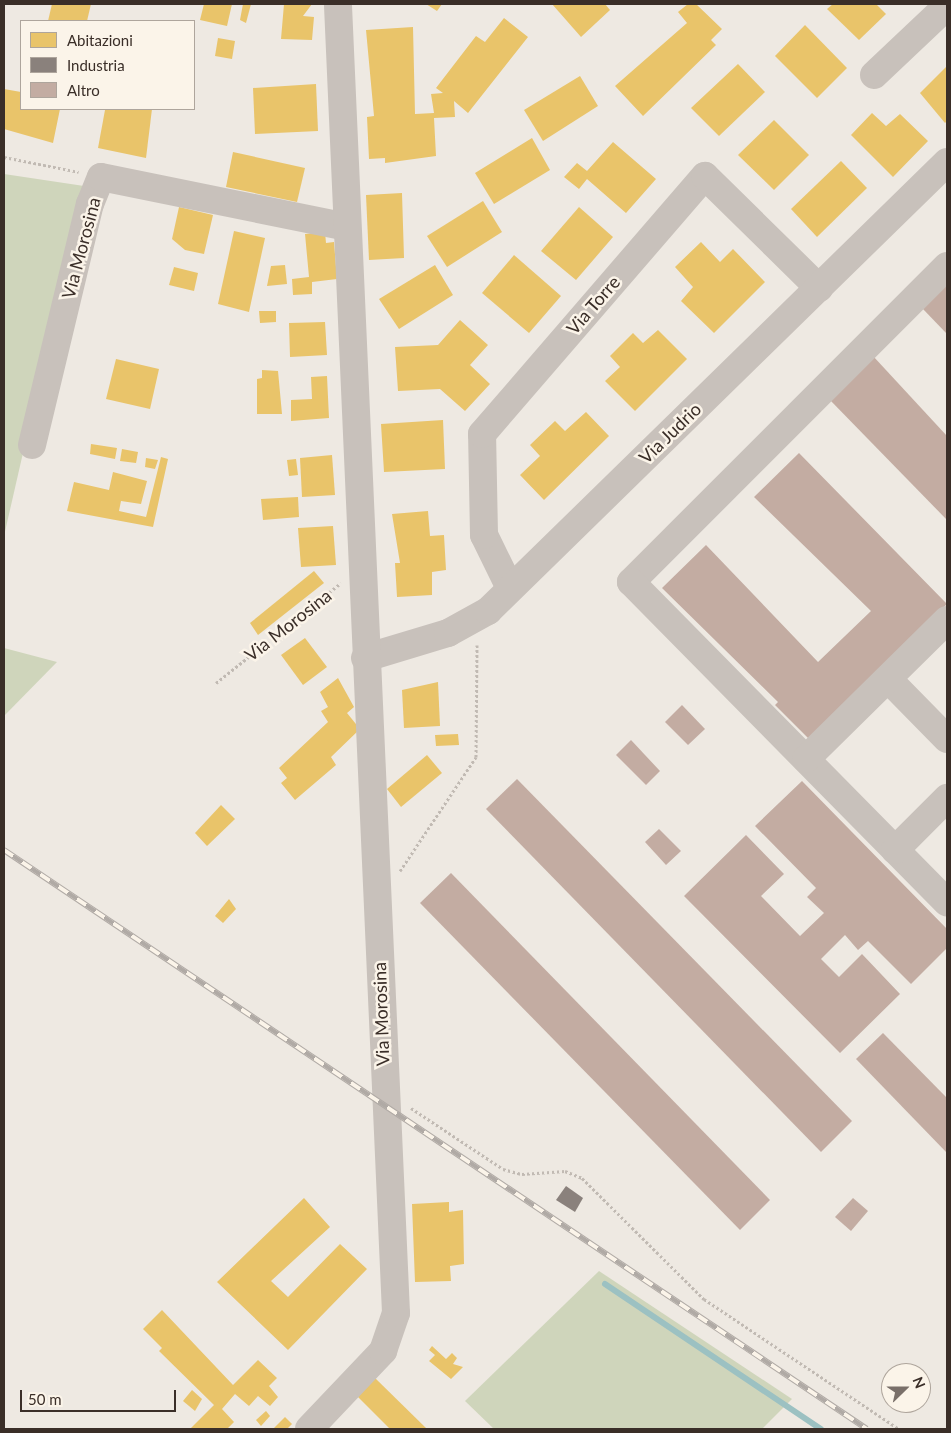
<!DOCTYPE html>
<html>
<head>
<meta charset="utf-8">
<style>
	body { margin:0 }
	#map { position:relative; width:951px; height:1433px; overflow:hidden; background:#eee9e2; font-family:Lato,sans-serif }
	div>[style] { position:absolute }
	[style*='--x'] { left:calc(var(--x)*1px); top:calc(var(--y)*1px); width:calc(var(--w)*1px); rotate:calc(var(--a)*1deg) }
	.green>* { inset:0; background:#cfd5bb }
	.homes>* { inset:0; background:#e9c46a }
	.industry>* { inset:0; background:#8a817c }
	.stream>* { height:6px; margin:-3px; padding:0 3px; transform-origin:3px; border-radius:3px; background:#9cc1c2 }
	.building>* { inset:0; background:#c3aca2 }
	.path>* { height:3px; margin-top:-1.5px; transform-origin:0; background:repeating-linear-gradient(90deg,#c1bab3 0 2.5px,transparent 0 5px) }
	.minor>* { height:28px; margin:-14px; padding:0 14px; transform-origin:14px; border-radius:14px; background:#c8c1bb }
	.rail>* { height:5.5px; margin-top:-2.75px; transform-origin:0; background:repeating-linear-gradient(90deg,#fbf4e9 0 11px,#b0aaa5 0 22px); box-sizing:border-box; border-block:1px solid #b0aaa5 }
	span { translate:-50% -50%; white-space:nowrap; text-align:center; line-height:1.15; -webkit-text-stroke:5px #fbf4e9; paint-order:stroke }
	.street-label { font-size:18px; color:#3a2e28 }
	.frame { position:absolute; inset:0; border:5px solid #3a2e28; pointer-events:none }
	.legend { position:absolute; left:20px; top:20px; width:175px; height:90px; box-sizing:border-box; background:#fbf4e9; border:1px solid #aea59c; margin:0; padding:6px 9px; list-style:none; font-size:15px; color:#3a2e28 }
	.legend li { display:flex; align-items:center; gap:10px; height:25px }
	.legend b { width:25px; border:1px solid #aea59c }
	.north { position:absolute; left:881px; top:1363px; width:50px; height:50px; box-sizing:border-box; background:#fbf4e9; border:1px solid #aea59c; border-radius:50%; rotate:68deg; font-size:14px; font-weight:700; line-height:20px; text-align:center; color:#3a2e28 }
	.north::after { content:''; display:block; margin:auto; width:18px; height:22px; background:#796f69; clip-path:polygon(50% 0,100% 100%,50% 72%,0 100%) }
	.scale { position:absolute; left:20px; top:1390px; width:156px; height:22px; box-sizing:border-box; border:2px solid #3a2e28; border-top:0; padding-left:6px; font-size:15px; line-height:18px; white-space:nowrap; color:#3a2e28; -webkit-text-stroke:4px #fbf4e9; paint-order:stroke }
</style>
</head>
<body>
<div id="map">
	<div class="green">
		<div style="clip-path:polygon(4px 174px,84px 186px,4px 536px)"></div>
		<div style="clip-path:polygon(4px 648px,57px 662px,4px 716px)"></div>
		<div style="clip-path:polygon(599px 1271px,792px 1399px,762px 1429px,494px 1429px,465px 1401px)"></div>
	</div>
	<div class="homes">
		<div style="clip-path:polygon(52px 4px,91px 4px,87px 21px,48px 21px)"></div>
		<div style="clip-path:polygon(204px 4px,232px 4px,227px 26px,200px 20px)"></div>
		<div style="clip-path:polygon(243px 4px,251px 4px,246px 23px,240px 20px)"></div>
		<div style="clip-path:polygon(284px 4px,312px 4px,303px 16px,314px 17px,312px 40px,281px 39px)"></div>
		<div style="clip-path:polygon(426px 4px,442px 4px,437px 11px)"></div>
		<div style="clip-path:polygon(552px 4px,605px 4px,610px 10px,581px 37px)"></div>
		<div style="clip-path:polygon(688px 4px,696px 4px,722px 29px,711px 40px,716px 45px,643px 116px,615px 86px,687px 23px,678px 12px)"></div>
		<div style="clip-path:polygon(833px 4px,876px 4px,886px 14px,859px 40px,827px 9px)"></div>
		<div style="clip-path:polygon(504px 18px,528px 37px,468px 113px,454px 101px,455px 117px,434px 118px,436px 156px,385px 163px,385px 158px,369px 159px,367px 117px,374px 116px,366px 30px,413px 27px,415px 114px,434px 113px,431px 94px,443px 93px,436px 88px,476px 36px,485px 42px)"></div>
		<div style="clip-path:polygon(805px 25px,847px 68px,817px 98px,775px 56px)"></div>
		<div style="clip-path:polygon(218px 38px,235px 41px,232px 59px,215px 56px)"></div>
		<div style="clip-path:polygon(738px 64px,765px 92px,719px 136px,691px 108px)"></div>
		<div style="clip-path:polygon(947px 66px,947px 121px,945px 123px,920px 93px)"></div>
		<div style="clip-path:polygon(580px 76px,598px 106px,543px 141px,524px 110px)"></div>
		<div style="clip-path:polygon(316px 84px,318px 131px,255px 134px,253px 88px)"></div>
		<div style="clip-path:polygon(4px 89px,21px 92px,21px 109px,60px 109px,53px 143px,4px 129px)"></div>
		<div style="clip-path:polygon(152px 109px,146px 158px,98px 148px,105px 110px)"></div>
		<div style="clip-path:polygon(872px 113px,886px 126px,900px 114px,928px 141px,893px 177px,851px 135px)"></div>
		<div style="clip-path:polygon(774px 120px,809px 155px,774px 190px,738px 155px)"></div>
		<div style="clip-path:polygon(532px 138px,550px 170px,494px 204px,475px 173px)"></div>
		<div style="clip-path:polygon(613px 142px,656px 179px,626px 213px,587px 179px,579px 189px,564px 177px,577px 163px,587px 171px)"></div>
		<div style="clip-path:polygon(233px 152px,305px 168px,297px 202px,226px 187px)"></div>
		<div style="clip-path:polygon(841px 161px,867px 188px,817px 237px,791px 209px)"></div>
		<div style="clip-path:polygon(402px 193px,404px 258px,369px 260px,366px 195px)"></div>
		<div style="clip-path:polygon(483px 201px,502px 232px,447px 267px,427px 236px)"></div>
		<div style="clip-path:polygon(179px 207px,213px 215px,204px 254px,185px 250px,172px 239px)"></div>
		<div style="clip-path:polygon(579px 207px,613px 237px,576px 280px,541px 251px)"></div>
		<div style="clip-path:polygon(234px 231px,265px 238px,249px 312px,218px 304px)"></div>
		<div style="clip-path:polygon(325px 232px,326px 243px,334px 242px,337px 279px,312px 282px,312px 294px,293px 295px,292px 279px,309px 277px,305px 234px)"></div>
		<div style="clip-path:polygon(701px 242px,720px 262px,733px 249px,765px 282px,714px 333px,681px 301px,693px 287px,675px 267px)"></div>
		<div style="clip-path:polygon(514px 255px,561px 296px,529px 333px,482px 293px)"></div>
		<div style="clip-path:polygon(285px 265px,287px 284px,267px 286px,271px 266px)"></div>
		<div style="clip-path:polygon(435px 265px,453px 295px,399px 329px,379px 299px)"></div>
		<div style="clip-path:polygon(174px 267px,198px 273px,194px 291px,169px 285px)"></div>
		<div style="clip-path:polygon(259px 311px,276px 311px,276px 322px,260px 323px)"></div>
		<div style="clip-path:polygon(460px 320px,488px 345px,470px 365px,490px 384px,465px 411px,440px 389px,398px 391px,395px 347px,438px 345px)"></div>
		<div style="clip-path:polygon(325px 322px,327px 355px,290px 357px,289px 323px)"></div>
		<div style="clip-path:polygon(658px 330px,687px 359px,635px 411px,605px 381px,620px 367px,610px 356px,633px 333px,643px 343px)"></div>
		<div style="clip-path:polygon(116px 359px,159px 369px,150px 409px,106px 399px)"></div>
		<div style="clip-path:polygon(262px 370px,278px 371px,282px 414px,257px 414px,257px 379px,262px 378px)"></div>
		<div style="clip-path:polygon(327px 376px,329px 418px,291px 421px,291px 400px,312px 399px,311px 377px)"></div>
		<div style="clip-path:polygon(586px 412px,609px 436px,544px 500px,520px 475px,540px 456px,530px 445px,555px 421px,565px 431px)"></div>
		<div style="clip-path:polygon(443px 420px,445px 469px,384px 472px,381px 424px)"></div>
		<div style="clip-path:polygon(91px 444px,117px 448px,115px 459px,90px 454px)"></div>
		<div style="clip-path:polygon(122px 449px,138px 452px,136px 463px,120px 461px)"></div>
		<div style="clip-path:polygon(332px 455px,335px 495px,302px 497px,300px 458px)"></div>
		<div style="clip-path:polygon(161px 457px,168px 459px,153px 527px,67px 511px,74px 482px,109px 490px,113px 472px,147px 481px,141px 504px,121px 501px,119px 511px,146px 517px)"></div>
		<div style="clip-path:polygon(146px 458px,158px 460px,155px 469px,145px 467px)"></div>
		<div style="clip-path:polygon(296px 459px,298px 475px,289px 476px,287px 460px)"></div>
		<div style="clip-path:polygon(298px 497px,299px 517px,263px 520px,261px 499px)"></div>
		<div style="clip-path:polygon(428px 511px,430px 536px,444px 535px,446px 570px,432px 572px,432px 595px,397px 597px,395px 563px,400px 563px,392px 514px)"></div>
		<div style="clip-path:polygon(333px 526px,336px 565px,301px 567px,298px 528px)"></div>
		<div style="clip-path:polygon(314px 571px,324px 583px,258px 635px,250px 623px)"></div>
		<div style="clip-path:polygon(305px 638px,327px 667px,303px 685px,281px 655px)"></div>
		<div style="clip-path:polygon(338px 678px,354px 707px,347px 713px,360px 729px,331px 757px,336px 765px,295px 800px,281px 783px,287px 778px,279px 768px,328px 722px,321px 711px,328px 707px,320px 692px)"></div>
		<div style="clip-path:polygon(438px 682px,440px 726px,404px 728px,402px 690px)"></div>
		<div style="clip-path:polygon(458px 734px,459px 745px,436px 746px,435px 735px)"></div>
		<div style="clip-path:polygon(427px 755px,442px 773px,401px 807px,387px 789px)"></div>
		<div style="clip-path:polygon(221px 805px,235px 819px,207px 846px,195px 833px)"></div>
		<div style="clip-path:polygon(229px 899px,236px 909px,223px 923px,215px 916px)"></div>
		<div style="clip-path:polygon(304px 1198px,330px 1227px,271px 1281px,288px 1297px,340px 1244px,367px 1269px,288px 1350px,217px 1282px)"></div>
		<div style="clip-path:polygon(449px 1202px,449px 1212px,463px 1210px,464px 1264px,450px 1266px,451px 1281px,415px 1282px,412px 1204px)"></div>
		<div style="clip-path:polygon(162px 1310px,233px 1385px,258px 1360px,277px 1378px,269px 1386px,278px 1397px,270px 1406px,258px 1396px,249px 1406px,235px 1394px,222px 1409px,234px 1422px,227px 1429px,190px 1429px,214px 1405px,159px 1351px,162px 1348px,143px 1329px)"></div>
		<div style="clip-path:polygon(432px 1346px,446px 1359px,452px 1353px,457px 1358px,453px 1364px,463px 1367px,451px 1379px,429px 1361px,435px 1355px,429px 1350px)"></div>
		<div style="clip-path:polygon(374px 1377px,427px 1429px,390px 1429px,357px 1396px)"></div>
		<div style="clip-path:polygon(192px 1390px,202px 1399px,195px 1411px,183px 1401px)"></div>
		<div style="clip-path:polygon(266px 1411px,270px 1416px,261px 1426px,256px 1420px)"></div>
		<div style="clip-path:polygon(285px 1417px,292px 1424px,287px 1429px,273px 1429px)"></div>
	</div>
	<div class="industry">
		<div style="clip-path:polygon(566px 1186px,583px 1198px,575px 1212px,556px 1200px)"></div>
	</div>
	<div class="stream">
		<div style="--x:605;--y:1284;--w:260;--a:33.9"></div>
	</div>
	<div class="building">
		<div style="clip-path:polygon(947px 283px,947px 334px,922px 308px)"></div>
		<div style="clip-path:polygon(873px 356px,947px 436px,947px 520px,829px 399px)"></div>
		<div style="clip-path:polygon(799px 453px,947px 604px,809px 739px,775px 705px,778px 702px,662px 588px,706px 545px,818px 662px,871px 611px,754px 497px)"></div>
		<div style="clip-path:polygon(682px 705px,705px 729px,688px 745px,665px 722px)"></div>
		<div style="clip-path:polygon(631px 740px,660px 771px,646px 785px,616px 755px)"></div>
		<div style="clip-path:polygon(517px 779px,852px 1121px,821px 1152px,486px 809px)"></div>
		<div style="clip-path:polygon(802px 781px,947px 929px,947px 948px,911px 984px,868px 941px,858px 950px,845px 935px,821px 959px,839px 977px,862px 954px,900px 994px,840px 1053px,684px 896px,746px 835px,784px 874px,761px 896px,800px 936px,824px 913px,807px 897px,816px 888px,755px 826px)"></div>
		<div style="clip-path:polygon(659px 829px,681px 851px,666px 865px,645px 842px)"></div>
		<div style="clip-path:polygon(451px 873px,770px 1200px,740px 1230px,420px 903px)"></div>
		<div style="clip-path:polygon(883px 1033px,947px 1098px,947px 1153px,856px 1059px)"></div>
		<div style="clip-path:polygon(853px 1198px,868px 1211px,851px 1231px,835px 1217px)"></div>
	</div>
	<div class="path">
		<div style="--x:4;--y:157;--w:76;--a:11.3"></div>
		<div style="--x:216;--y:683;--w:160;--a:-38.7"></div>
		<div style="--x:400;--y:871;--w:137;--a:-56.3"></div>
		<div style="--x:476;--y:757;--w:112;--a:-89.5"></div>
		<div style="--x:411;--y:1108;--w:110;--a:33.5"></div>
		<div style="--x:503;--y:1169;--w:20;--a:15"></div>
		<div style="--x:522;--y:1174;--w:43;--a:-4"></div>
		<div style="--x:565;--y:1171;--w:18;--a:22"></div>
		<div style="--x:582;--y:1178;--w:172;--a:44.8"></div>
		<div style="--x:704;--y:1299;--w:234;--a:33.7"></div>
	</div>
	<div class="minor">
		<div style="--x:874;--y:75;--w:100;--a:-43.4"></div>
		<div style="--x:947;--y:266;--w:447;--a:135"></div>
		<div style="--x:631;--y:582;--w:450;--a:45.4"></div>
		<div style="--x:32;--y:445;--w:248;--a:-76.5"></div>
		<div style="--x:90;--y:204;--w:29;--a:-68"></div>
		<div style="--x:101;--y:177;--w:250;--a:11.5"></div>
		<div style="--x:510;--y:588;--w:59;--a:-116.1"></div>
		<div style="--x:484;--y:535;--w:101;--a:-91.1"></div>
		<div style="--x:482;--y:434;--w:341;--a:-49.2"></div>
		<div style="--x:705;--y:176;--w:160;--a:44.5"></div>
		<div style="--x:365;--y:658;--w:87;--a:-16.8"></div>
		<div style="--x:448;--y:633;--w:46;--a:-28.8"></div>
		<div style="--x:488;--y:611;--w:642;--a:-44.37"></div>
		<div style="--x:888;--y:679;--w:84;--a:45.5"></div>
		<div style="--x:806;--y:759;--w:198;--a:-44.6"></div>
		<div style="--x:895;--y:850;--w:74;--a:-45"></div>
		<div style="--x:309;--y:1429;--w:108;--a:-46.5"></div>
		<div style="--x:383;--y:1351;--w:40;--a:-71.1"></div>
		<div style="--x:396;--y:1313;--w:1310;--a:-92.54"></div>
	</div>
	<div class="rail">
		<div style="--x:4;--y:850;--w:1039;--a:33.86"></div>
	</div>
	<div class="street-label">
		<span style="left:81px;top:248px;rotate:-75deg">Via Morosina</span>
		<span style="left:593px;top:305px;rotate:-49deg">Via Torre</span>
		<span style="left:670px;top:433px;rotate:-44deg">Via Judrio</span>
		<span style="left:288px;top:625px;rotate:-38deg">Via Morosina</span>
		<span style="left:381px;top:1014px;rotate:-92deg">Via Morosina</span>
	</div>
	<div class="frame"></div>
	<ul class="legend">
	<li><b style="height:14px;background:#e9c46a"></b>Abitazioni</li>
	<li><b style="height:14px;background:#8a817c"></b>Industria</li>
	<li><b style="height:14px;background:#c3aca2"></b>Altro</li>
	</ul>
	<div class="north">N</div>
	<div class="scale">50 m</div>
</div>
</body>
</html>
